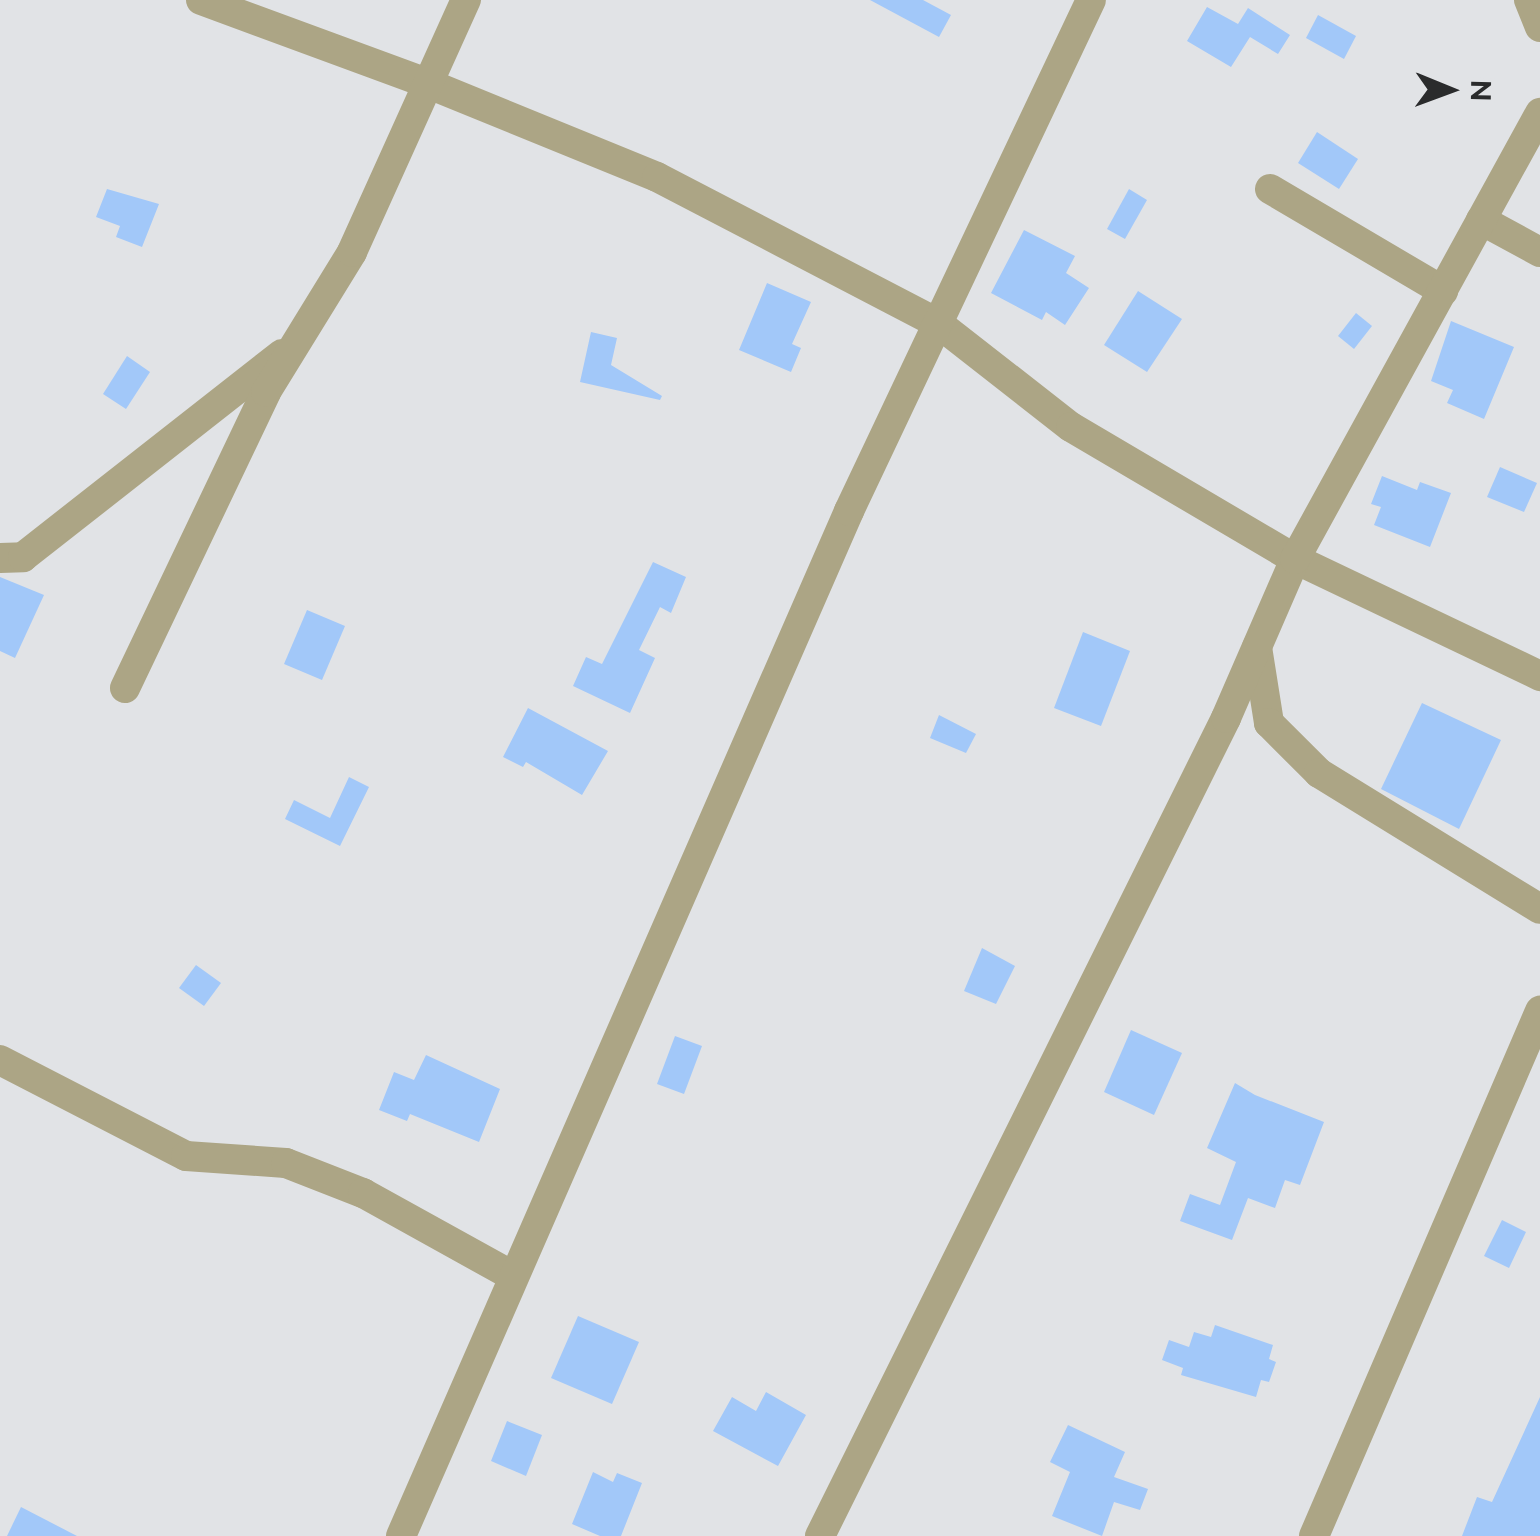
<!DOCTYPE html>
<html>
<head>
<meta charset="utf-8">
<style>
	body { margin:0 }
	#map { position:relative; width:1540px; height:1536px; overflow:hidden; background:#e1e3e6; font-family:Raleway,sans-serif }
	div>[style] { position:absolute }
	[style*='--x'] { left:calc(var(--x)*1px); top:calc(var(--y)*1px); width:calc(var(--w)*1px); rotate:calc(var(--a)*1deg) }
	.building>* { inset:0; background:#a2c8f9 }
	.minor>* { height:30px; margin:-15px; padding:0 15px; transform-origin:15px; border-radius:15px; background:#aca585 }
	span { translate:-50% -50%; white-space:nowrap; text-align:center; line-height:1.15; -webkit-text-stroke:9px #e1e3e6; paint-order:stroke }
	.north { position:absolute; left:1400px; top:40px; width:100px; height:100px; -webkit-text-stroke:8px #e1e3e6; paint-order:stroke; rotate:91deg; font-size:28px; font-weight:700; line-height:40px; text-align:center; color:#2a2b2c }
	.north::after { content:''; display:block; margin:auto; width:35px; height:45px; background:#2a2b2c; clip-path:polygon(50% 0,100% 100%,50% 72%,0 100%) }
</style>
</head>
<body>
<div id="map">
	<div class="building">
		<div style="clip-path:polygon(870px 0,923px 0,951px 15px,939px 37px)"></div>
		<div style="clip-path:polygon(1207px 7px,1238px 24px,1248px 8px,1290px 35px,1278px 54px,1250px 37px,1231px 67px,1187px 41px)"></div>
		<div style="clip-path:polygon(1318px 15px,1356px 36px,1344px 59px,1306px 38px)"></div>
		<div style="clip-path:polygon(1317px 132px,1358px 159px,1339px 189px,1298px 163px)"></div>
		<div style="clip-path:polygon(107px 189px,159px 204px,142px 247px,116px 237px,120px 226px,96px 217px)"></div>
		<div style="clip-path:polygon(1129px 189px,1147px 200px,1125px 239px,1107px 229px)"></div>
		<div style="clip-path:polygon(1024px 230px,1075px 256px,1066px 273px,1089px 288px,1065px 325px,1046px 312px,1042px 320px,991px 293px)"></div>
		<div style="clip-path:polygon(767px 283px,811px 302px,792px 344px,801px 348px,791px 372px,739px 350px)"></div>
		<div style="clip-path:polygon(1138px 291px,1182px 319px,1147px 372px,1104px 345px)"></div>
		<div style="clip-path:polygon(1356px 313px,1372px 326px,1354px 349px,1338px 336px)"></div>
		<div style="clip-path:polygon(1451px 321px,1514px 347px,1484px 419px,1447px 403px,1453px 390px,1431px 381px)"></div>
		<div style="clip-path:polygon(591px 332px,617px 338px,611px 365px,662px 396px,660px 400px,580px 382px)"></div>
		<div style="clip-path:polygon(127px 356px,150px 372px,126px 409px,103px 394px)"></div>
		<div style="clip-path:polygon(1500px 467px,1537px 483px,1524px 512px,1487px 497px)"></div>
		<div style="clip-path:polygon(1382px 476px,1417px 490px,1420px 482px,1451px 493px,1430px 547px,1374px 525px,1381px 507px,1371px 504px)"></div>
		<div style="clip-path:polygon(653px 562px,686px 577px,671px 613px,660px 607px,639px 650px,655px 658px,630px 713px,573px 686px,586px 657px,602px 664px)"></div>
		<div style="clip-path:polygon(0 577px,44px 595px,15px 658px,0 651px)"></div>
		<div style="clip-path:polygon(307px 610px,345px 626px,322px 680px,284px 664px)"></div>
		<div style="clip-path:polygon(1083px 632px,1130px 651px,1101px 726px,1054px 708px)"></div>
		<div style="clip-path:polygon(1422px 703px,1501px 740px,1459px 829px,1381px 789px)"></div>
		<div style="clip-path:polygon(528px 708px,608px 751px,582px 795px,526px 762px,523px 767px,503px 757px)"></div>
		<div style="clip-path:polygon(939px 715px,976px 734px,966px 753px,930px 738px)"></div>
		<div style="clip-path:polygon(349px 777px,369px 787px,340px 846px,285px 819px,294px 800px,330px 818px)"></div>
		<div style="clip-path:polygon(982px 948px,1015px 966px,996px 1004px,964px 991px)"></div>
		<div style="clip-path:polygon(196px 965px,221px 983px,204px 1006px,179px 988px)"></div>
		<div style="clip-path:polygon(1131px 1030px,1182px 1053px,1154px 1115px,1104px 1092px)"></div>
		<div style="clip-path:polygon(675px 1036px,702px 1046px,684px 1094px,657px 1084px)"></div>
		<div style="clip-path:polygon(426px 1055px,500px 1089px,479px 1142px,410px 1114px,407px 1121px,379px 1110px,394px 1072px,414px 1080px)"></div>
		<div style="clip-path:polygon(1235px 1083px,1255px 1095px,1324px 1122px,1300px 1185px,1285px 1180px,1275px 1208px,1248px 1198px,1232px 1240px,1180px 1221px,1190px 1194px,1220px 1205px,1236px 1162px,1207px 1148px)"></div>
		<div style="clip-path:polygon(1502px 1220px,1526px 1232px,1509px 1268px,1484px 1256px)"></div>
		<div style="clip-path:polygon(578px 1316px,639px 1342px,612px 1404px,551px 1378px)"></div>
		<div style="clip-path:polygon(1215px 1325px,1273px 1345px,1269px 1359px,1276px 1362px,1269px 1382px,1261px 1380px,1256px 1397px,1181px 1375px,1183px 1368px,1162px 1360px,1169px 1340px,1189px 1347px,1194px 1332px,1211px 1337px)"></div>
		<div style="clip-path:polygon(766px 1392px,806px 1415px,778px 1466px,713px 1431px,732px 1397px,756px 1411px)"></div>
		<div style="clip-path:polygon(1540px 1397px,1540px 1536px,1462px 1536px,1477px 1497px,1492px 1502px)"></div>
		<div style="clip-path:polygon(507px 1421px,542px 1435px,526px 1476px,491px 1461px)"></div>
		<div style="clip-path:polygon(1068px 1425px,1125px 1452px,1114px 1477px,1148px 1489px,1140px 1510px,1114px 1502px,1102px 1536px,1052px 1516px,1070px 1472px,1050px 1462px)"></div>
		<div style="clip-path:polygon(593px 1472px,613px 1482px,617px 1473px,642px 1483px,621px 1536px,600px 1536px,572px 1524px)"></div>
		<div style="clip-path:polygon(21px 1507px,77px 1536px,7px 1536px)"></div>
	</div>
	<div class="minor">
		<div style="--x:201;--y:0;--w:243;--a:20.2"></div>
		<div style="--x:429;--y:84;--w:246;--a:22.2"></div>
		<div style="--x:657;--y:177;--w:318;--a:27.5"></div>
		<div style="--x:939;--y:324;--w:167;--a:38"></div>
		<div style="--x:1071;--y:427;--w:260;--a:30.5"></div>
		<div style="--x:1295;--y:559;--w:272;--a:25.5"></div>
		<div style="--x:1529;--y:0;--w:29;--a:68"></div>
		<div style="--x:1270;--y:189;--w:201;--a:30.5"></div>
		<div style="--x:1481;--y:220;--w:67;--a:28.5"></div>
		<div style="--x:0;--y:558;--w:23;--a:-2"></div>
		<div style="--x:23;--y:557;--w:329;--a:-38.1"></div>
		<div style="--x:1257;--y:647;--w:77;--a:81"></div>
		<div style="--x:1269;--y:723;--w:71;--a:45"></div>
		<div style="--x:1319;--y:773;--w:259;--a:31.6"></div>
		<div style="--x:125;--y:688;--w:328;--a:-64.5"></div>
		<div style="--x:266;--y:392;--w:164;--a:-58.4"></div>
		<div style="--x:352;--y:252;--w:277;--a:-65.7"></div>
		<div style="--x:0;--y:1060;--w:209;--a:27.3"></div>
		<div style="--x:186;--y:1156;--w:100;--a:4"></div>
		<div style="--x:286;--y:1163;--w:83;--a:21.3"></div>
		<div style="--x:363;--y:1193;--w:171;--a:29"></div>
		<div style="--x:401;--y:1536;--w:1119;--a:-66.39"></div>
		<div style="--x:849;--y:511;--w:565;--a:-64.66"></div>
		<div style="--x:820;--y:1536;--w:913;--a:-63.6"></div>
		<div style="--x:1226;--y:718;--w:173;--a:-66.5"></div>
		<div style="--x:1295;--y:559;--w:509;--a:-61.22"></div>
		<div style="--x:1314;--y:1536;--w:572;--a:-66.71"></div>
	</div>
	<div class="north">N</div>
</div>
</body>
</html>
